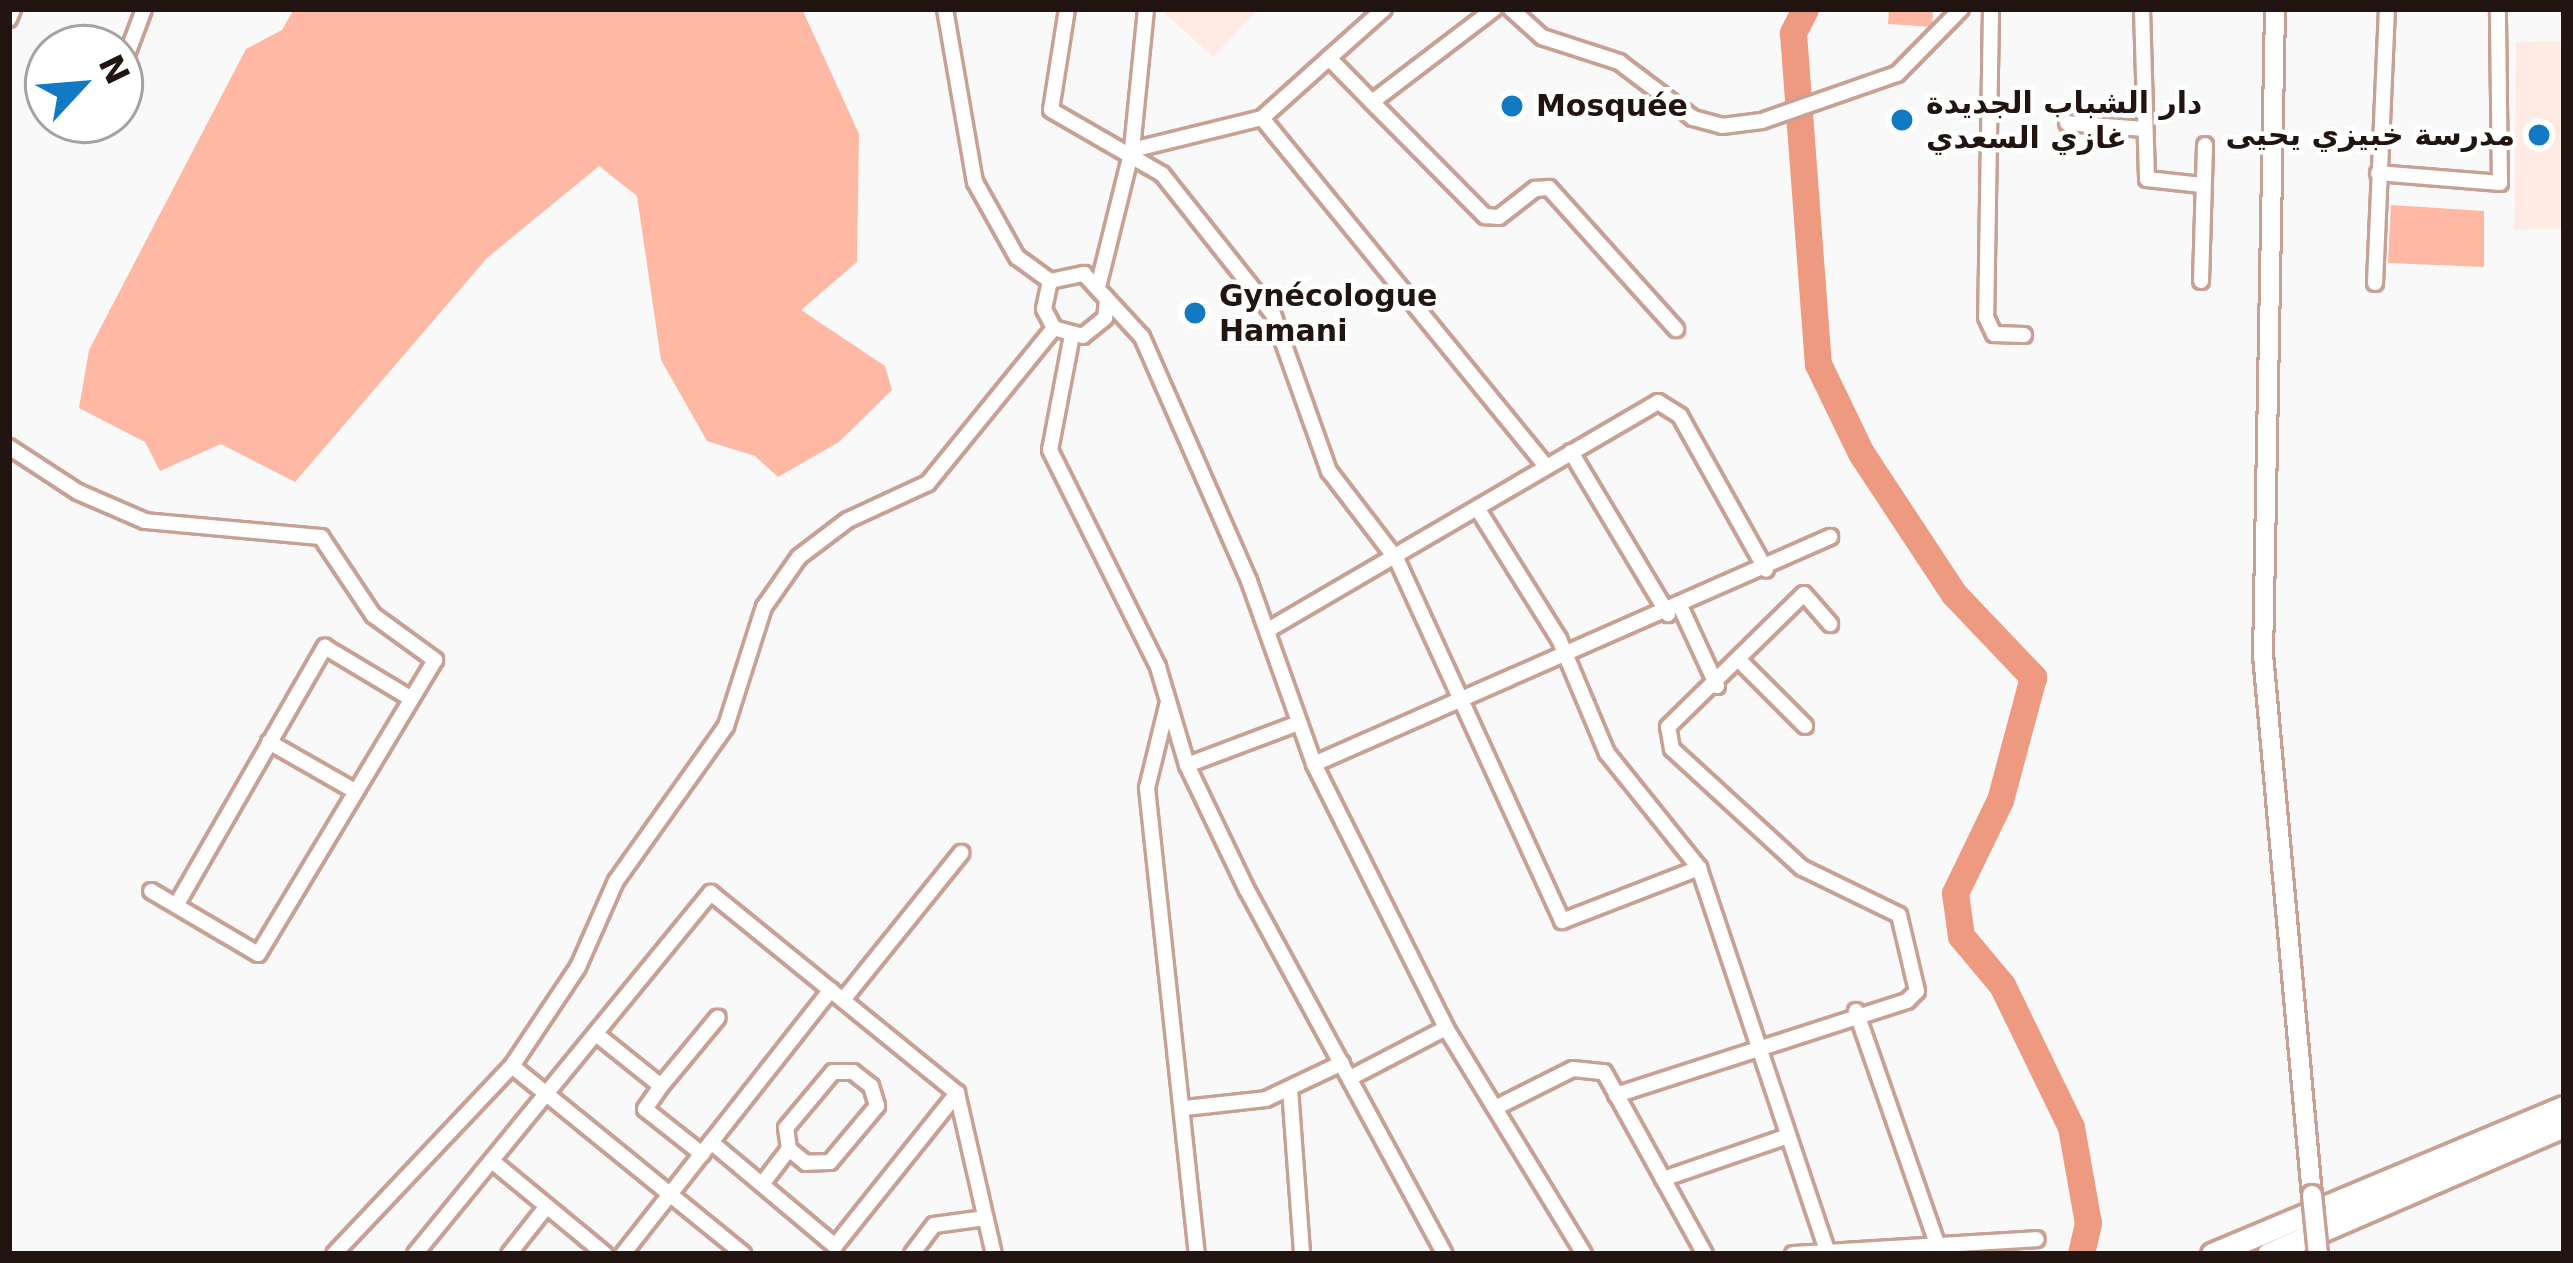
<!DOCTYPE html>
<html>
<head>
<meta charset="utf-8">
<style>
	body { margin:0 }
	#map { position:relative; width:2573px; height:1263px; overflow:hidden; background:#f9f9f9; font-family:"DejaVu Sans","Noto Naskh Arabic",sans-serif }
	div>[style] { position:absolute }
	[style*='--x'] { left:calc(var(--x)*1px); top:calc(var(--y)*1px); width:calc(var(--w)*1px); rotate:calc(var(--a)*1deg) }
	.built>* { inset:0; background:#ffebe4 }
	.green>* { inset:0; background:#feb8a3 }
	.river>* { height:27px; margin:-13.5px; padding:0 13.5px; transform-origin:13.5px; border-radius:13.5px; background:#ee9a81 }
	.roads { filter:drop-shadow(3px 0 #c8a195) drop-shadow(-3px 0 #c8a195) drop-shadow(0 3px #c8a195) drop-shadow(0 -3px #c8a195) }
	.minor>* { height:14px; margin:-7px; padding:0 7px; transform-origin:7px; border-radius:7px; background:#fff }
	.secondary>* { height:18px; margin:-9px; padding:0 9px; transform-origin:9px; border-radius:9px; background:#fff }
	.primary>* { height:21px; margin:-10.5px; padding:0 10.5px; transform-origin:10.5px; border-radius:10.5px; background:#fff }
	.bridges { filter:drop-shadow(3px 0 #c8a195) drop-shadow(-3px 0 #c8a195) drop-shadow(0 3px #c8a195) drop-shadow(0 -3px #c8a195) }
	.secondary-bridge>* { height:18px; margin:-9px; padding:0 9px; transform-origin:9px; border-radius:9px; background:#fff }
	.dots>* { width:33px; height:33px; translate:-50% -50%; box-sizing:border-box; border:6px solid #fff; border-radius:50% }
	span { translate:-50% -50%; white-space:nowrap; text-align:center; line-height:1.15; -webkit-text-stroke:9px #fff; paint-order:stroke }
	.poi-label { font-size:30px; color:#221410; font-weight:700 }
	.left { translate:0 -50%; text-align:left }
	.right { translate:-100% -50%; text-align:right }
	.frame { position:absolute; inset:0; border:12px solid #221410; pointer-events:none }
	.north { position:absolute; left:24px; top:24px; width:120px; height:120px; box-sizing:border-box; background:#fff; border:3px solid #a7a19f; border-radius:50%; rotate:64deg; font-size:33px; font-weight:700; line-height:48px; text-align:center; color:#221410 }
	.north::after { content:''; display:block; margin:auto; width:42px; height:54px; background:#1279c4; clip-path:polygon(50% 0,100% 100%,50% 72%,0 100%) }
</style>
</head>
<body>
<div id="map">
	<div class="built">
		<div style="clip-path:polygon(1160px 9px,1259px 9px,1213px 57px)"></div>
		<div style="clip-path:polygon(2516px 41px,2564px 42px,2564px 229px,2514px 230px)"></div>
	</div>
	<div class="green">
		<div style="clip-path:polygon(294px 9px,802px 9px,859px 134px,857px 262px,801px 310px,885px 366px,892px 390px,839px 442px,778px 477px,755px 456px,707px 441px,661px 360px,637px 196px,599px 166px,487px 258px,295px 482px,221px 444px,160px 471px,145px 442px,79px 408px,89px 350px,246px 49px,282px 30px)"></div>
		<div style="clip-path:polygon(1889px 9px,1933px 9px,1932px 27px,1888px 24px)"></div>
		<div style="clip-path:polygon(2391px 205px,2484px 211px,2484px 267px,2388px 263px)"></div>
	</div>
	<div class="river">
		<div style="--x:1805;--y:9;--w:27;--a:117"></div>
		<div style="--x:1793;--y:33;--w:332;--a:85.7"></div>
		<div style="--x:1818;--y:364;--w:99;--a:64.2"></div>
		<div style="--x:1861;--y:453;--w:169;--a:56.6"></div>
		<div style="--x:1954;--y:594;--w:115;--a:46.4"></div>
		<div style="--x:2033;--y:677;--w:127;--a:105"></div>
		<div style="--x:2000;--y:800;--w:103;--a:115.8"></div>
		<div style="--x:1955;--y:893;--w:43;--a:82.1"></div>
		<div style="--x:1961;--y:936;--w:64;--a:50.1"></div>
		<div style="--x:2002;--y:985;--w:158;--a:64.1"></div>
		<div style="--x:2071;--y:1127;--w:97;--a:80"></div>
		<div style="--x:2088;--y:1223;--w:32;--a:103"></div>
	</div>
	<div class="roads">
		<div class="minor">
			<div style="--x:945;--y:9;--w:176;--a:80.2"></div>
			<div style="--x:975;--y:182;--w:86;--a:60.8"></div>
			<div style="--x:1017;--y:257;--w:41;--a:36"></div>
			<div style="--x:1067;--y:9;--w:102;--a:99"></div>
			<div style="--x:1051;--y:110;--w:128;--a:30"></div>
			<div style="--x:1162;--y:174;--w:179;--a:51.6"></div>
			<div style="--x:1273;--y:314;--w:167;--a:70.4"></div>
			<div style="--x:1329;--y:471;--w:112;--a:52.6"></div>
			<div style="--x:1397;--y:560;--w:397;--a:65.4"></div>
			<div style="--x:1562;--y:921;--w:147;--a:-21.1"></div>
			<div style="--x:1146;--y:9;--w:142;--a:95.7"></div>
			<div style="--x:1132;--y:150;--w:134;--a:-13.8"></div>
			<div style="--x:1262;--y:118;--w:90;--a:-41.8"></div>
			<div style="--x:1384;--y:9;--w:74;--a:138.3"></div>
			<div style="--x:1329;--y:58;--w:62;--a:45.7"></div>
			<div style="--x:1372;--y:102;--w:153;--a:-37.3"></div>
			<div style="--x:1511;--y:9;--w:42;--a:42.1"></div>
			<div style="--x:1542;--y:37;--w:81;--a:18"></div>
			<div style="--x:1619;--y:62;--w:93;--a:37.1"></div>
			<div style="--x:1693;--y:118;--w:30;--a:15"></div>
			<div style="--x:1722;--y:126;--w:40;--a:-7.1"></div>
			<div style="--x:1762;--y:121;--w:143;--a:-19.2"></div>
			<div style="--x:1897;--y:74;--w:91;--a:-45.4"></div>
			<div style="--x:1991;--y:9;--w:308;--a:90.9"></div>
			<div style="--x:1986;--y:317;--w:19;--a:65"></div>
			<div style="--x:1994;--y:334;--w:30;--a:2"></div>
			<div style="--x:2142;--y:9;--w:170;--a:88.3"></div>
			<div style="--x:2147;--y:179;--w:55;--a:6.2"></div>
			<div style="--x:9;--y:19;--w:11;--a:-68"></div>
			<div style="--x:120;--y:73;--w:68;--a:-69.4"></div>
			<div style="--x:1372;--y:102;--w:161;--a:45.3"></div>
			<div style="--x:1485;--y:216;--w:14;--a:4"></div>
			<div style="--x:1499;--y:217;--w:46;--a:-37.9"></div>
			<div style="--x:1535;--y:189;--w:14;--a:-4"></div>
			<div style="--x:1549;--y:188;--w:190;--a:48"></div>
			<div style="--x:1262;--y:118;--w:449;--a:50.8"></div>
			<div style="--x:2067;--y:123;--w:77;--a:4.5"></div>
			<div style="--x:2378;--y:173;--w:122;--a:4.7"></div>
			<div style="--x:2500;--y:183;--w:174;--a:-90.7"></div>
			<div style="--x:2201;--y:281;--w:136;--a:-88.3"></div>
			<div style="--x:1099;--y:283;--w:137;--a:-76.1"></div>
			<div style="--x:2375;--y:283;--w:274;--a:-87.5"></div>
			<div style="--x:1107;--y:300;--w:18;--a:96"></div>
			<div style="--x:1105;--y:318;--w:28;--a:141"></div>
			<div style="--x:1083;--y:336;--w:30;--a:-165"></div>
			<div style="--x:1054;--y:328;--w:21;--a:-118"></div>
			<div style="--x:1044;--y:309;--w:29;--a:-78"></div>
			<div style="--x:1050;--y:281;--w:35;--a:-12"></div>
			<div style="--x:1084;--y:274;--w:86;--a:47.4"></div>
			<div style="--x:1142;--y:337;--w:266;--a:66.3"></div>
			<div style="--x:1249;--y:581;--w:194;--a:70.4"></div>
			<div style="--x:1314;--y:764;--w:295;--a:63.4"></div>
			<div style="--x:1446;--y:1028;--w:265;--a:58.6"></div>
			<div style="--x:1072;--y:335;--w:117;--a:100.8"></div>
			<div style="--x:1050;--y:450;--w:242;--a:63.5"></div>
			<div style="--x:1158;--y:667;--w:102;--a:73.5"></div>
			<div style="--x:1187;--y:765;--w:139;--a:64.4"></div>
			<div style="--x:1247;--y:890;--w:414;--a:61.5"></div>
			<div style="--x:9;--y:447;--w:82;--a:33.1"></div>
			<div style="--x:78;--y:492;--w:73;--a:23.4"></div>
			<div style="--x:145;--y:521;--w:177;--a:5.2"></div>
			<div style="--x:321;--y:537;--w:94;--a:56.3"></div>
			<div style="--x:373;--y:615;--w:77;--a:36"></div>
			<div style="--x:435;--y:660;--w:343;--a:121"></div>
			<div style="--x:258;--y:954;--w:124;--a:-149.5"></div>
			<div style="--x:1571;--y:452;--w:189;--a:59.1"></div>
			<div style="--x:1479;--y:511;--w:151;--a:58"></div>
			<div style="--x:1559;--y:639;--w:124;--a:67.2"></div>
			<div style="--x:1607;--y:753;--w:147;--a:51.3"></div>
			<div style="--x:1699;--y:868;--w:403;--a:71.5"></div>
			<div style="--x:1681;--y:608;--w:86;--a:65.2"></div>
			<div style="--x:1268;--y:630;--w:452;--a:-30.3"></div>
			<div style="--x:1658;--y:402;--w:26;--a:32"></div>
			<div style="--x:1680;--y:416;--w:176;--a:60.8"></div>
			<div style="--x:1740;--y:661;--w:92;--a:45"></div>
			<div style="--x:1168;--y:702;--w:89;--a:103.7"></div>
			<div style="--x:1147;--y:788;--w:469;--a:83.9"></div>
			<div style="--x:269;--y:742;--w:97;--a:29.7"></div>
			<div style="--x:1314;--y:764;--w:564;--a:-23.75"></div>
			<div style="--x:1187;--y:765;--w:120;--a:-20.6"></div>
			<div style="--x:177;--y:904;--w:297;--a:-60.1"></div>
			<div style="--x:325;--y:647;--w:99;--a:31"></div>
			<div style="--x:843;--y:1000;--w:189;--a:-51.2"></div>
			<div style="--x:1856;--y:1011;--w:249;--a:70.8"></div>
			<div style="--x:596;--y:1034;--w:83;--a:38.7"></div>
			<div style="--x:661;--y:1086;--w:89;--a:-50.4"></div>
			<div style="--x:512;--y:1066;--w:298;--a:39.1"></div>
			<div style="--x:1350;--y:1078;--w:108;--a:-27.5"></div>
			<div style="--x:661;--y:1086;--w:28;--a:125"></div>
			<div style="--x:645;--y:1109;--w:73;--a:38.3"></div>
			<div style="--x:1290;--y:1089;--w:165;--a:85.8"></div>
			<div style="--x:1616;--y:1095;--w:306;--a:-17.9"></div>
			<div style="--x:1907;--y:1001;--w:14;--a:-45"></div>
			<div style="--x:1917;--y:991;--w:78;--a:-103.3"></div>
			<div style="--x:1899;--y:915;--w:108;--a:-154.1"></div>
			<div style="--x:1802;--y:868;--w:176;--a:-137.5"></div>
			<div style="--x:1672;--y:749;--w:22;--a:-100"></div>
			<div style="--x:1668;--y:727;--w:190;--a:-44.4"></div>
			<div style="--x:1804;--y:594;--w:40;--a:49"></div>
			<div style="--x:1185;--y:1108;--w:81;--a:-6.3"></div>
			<div style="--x:1266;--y:1099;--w:84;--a:-25.3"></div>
			<div style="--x:1495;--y:1108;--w:87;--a:-26.6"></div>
			<div style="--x:1573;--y:1069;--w:31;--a:6"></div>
			<div style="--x:1604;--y:1072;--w:208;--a:61"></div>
			<div style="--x:711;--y:1142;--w:162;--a:40"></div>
			<div style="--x:835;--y:1246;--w:196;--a:-51.4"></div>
			<div style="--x:957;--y:1093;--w:165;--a:77.1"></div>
			<div style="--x:492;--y:1161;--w:146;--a:39.5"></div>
			<div style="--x:1663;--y:1179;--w:132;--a:-19"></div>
			<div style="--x:763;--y:1183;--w:43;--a:-52.6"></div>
			<div style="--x:789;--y:1149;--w:21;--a:-98"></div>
			<div style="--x:786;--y:1128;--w:73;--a:-50"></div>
			<div style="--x:833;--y:1072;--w:20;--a:0"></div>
			<div style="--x:853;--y:1072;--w:23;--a:38"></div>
			<div style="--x:871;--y:1086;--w:21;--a:73"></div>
			<div style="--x:877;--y:1106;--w:73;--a:130"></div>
			<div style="--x:830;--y:1162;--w:24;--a:178"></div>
			<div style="--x:806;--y:1163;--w:22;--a:-141"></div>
			<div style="--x:334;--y:1254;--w:259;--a:-46.6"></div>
			<div style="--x:512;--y:1066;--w:119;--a:-56.3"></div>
			<div style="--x:578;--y:967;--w:94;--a:-66.2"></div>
			<div style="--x:616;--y:881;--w:190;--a:-54.6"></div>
			<div style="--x:726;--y:726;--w:125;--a:-72.3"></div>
			<div style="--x:764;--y:607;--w:61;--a:-55"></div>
			<div style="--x:799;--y:557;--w:61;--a:-37.1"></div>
			<div style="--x:848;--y:520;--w:88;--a:-24.8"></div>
			<div style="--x:928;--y:483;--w:200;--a:-50.9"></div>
			<div style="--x:415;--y:1254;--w:467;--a:-50.7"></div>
			<div style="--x:711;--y:893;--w:317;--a:39.1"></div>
			<div style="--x:509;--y:1254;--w:61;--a:-51.6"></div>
			<div style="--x:623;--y:1254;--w:336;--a:-51.8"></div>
			<div style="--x:912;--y:1254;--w:36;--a:-53"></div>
			<div style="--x:934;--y:1225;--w:52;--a:-7.7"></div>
			<div style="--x:1793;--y:1254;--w:244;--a:-3.5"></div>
		</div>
		<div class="secondary">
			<div style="--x:2275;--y:9;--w:646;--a:91.06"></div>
			<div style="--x:2263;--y:655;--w:542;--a:84.82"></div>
		</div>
		<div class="primary">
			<div style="--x:2212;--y:1254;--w:381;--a:-22.7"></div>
			<div style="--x:2268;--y:1254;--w:322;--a:-23.4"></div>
		</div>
	</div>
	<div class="bridges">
		<div class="secondary-bridge">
			<div style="--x:2312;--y:1195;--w:59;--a:84.2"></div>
		</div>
	</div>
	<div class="dots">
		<div style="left:1512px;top:106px;background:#1279c4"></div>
		<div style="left:1902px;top:120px;background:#1279c4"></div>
		<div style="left:2539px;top:135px;background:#1279c4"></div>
		<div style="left:1195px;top:313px;background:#1279c4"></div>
	</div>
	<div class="poi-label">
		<span class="left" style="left:1926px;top:120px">دار الشباب الجديدة<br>غازي السعدي</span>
		<span class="left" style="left:1536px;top:106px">Mosquée</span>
		<span class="right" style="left:2515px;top:135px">مدرسة خبيزي يحيى</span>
		<span class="left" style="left:1219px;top:313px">Gynécologue<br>Hamani</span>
	</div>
	<div class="frame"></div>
	<div class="north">N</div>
</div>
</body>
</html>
